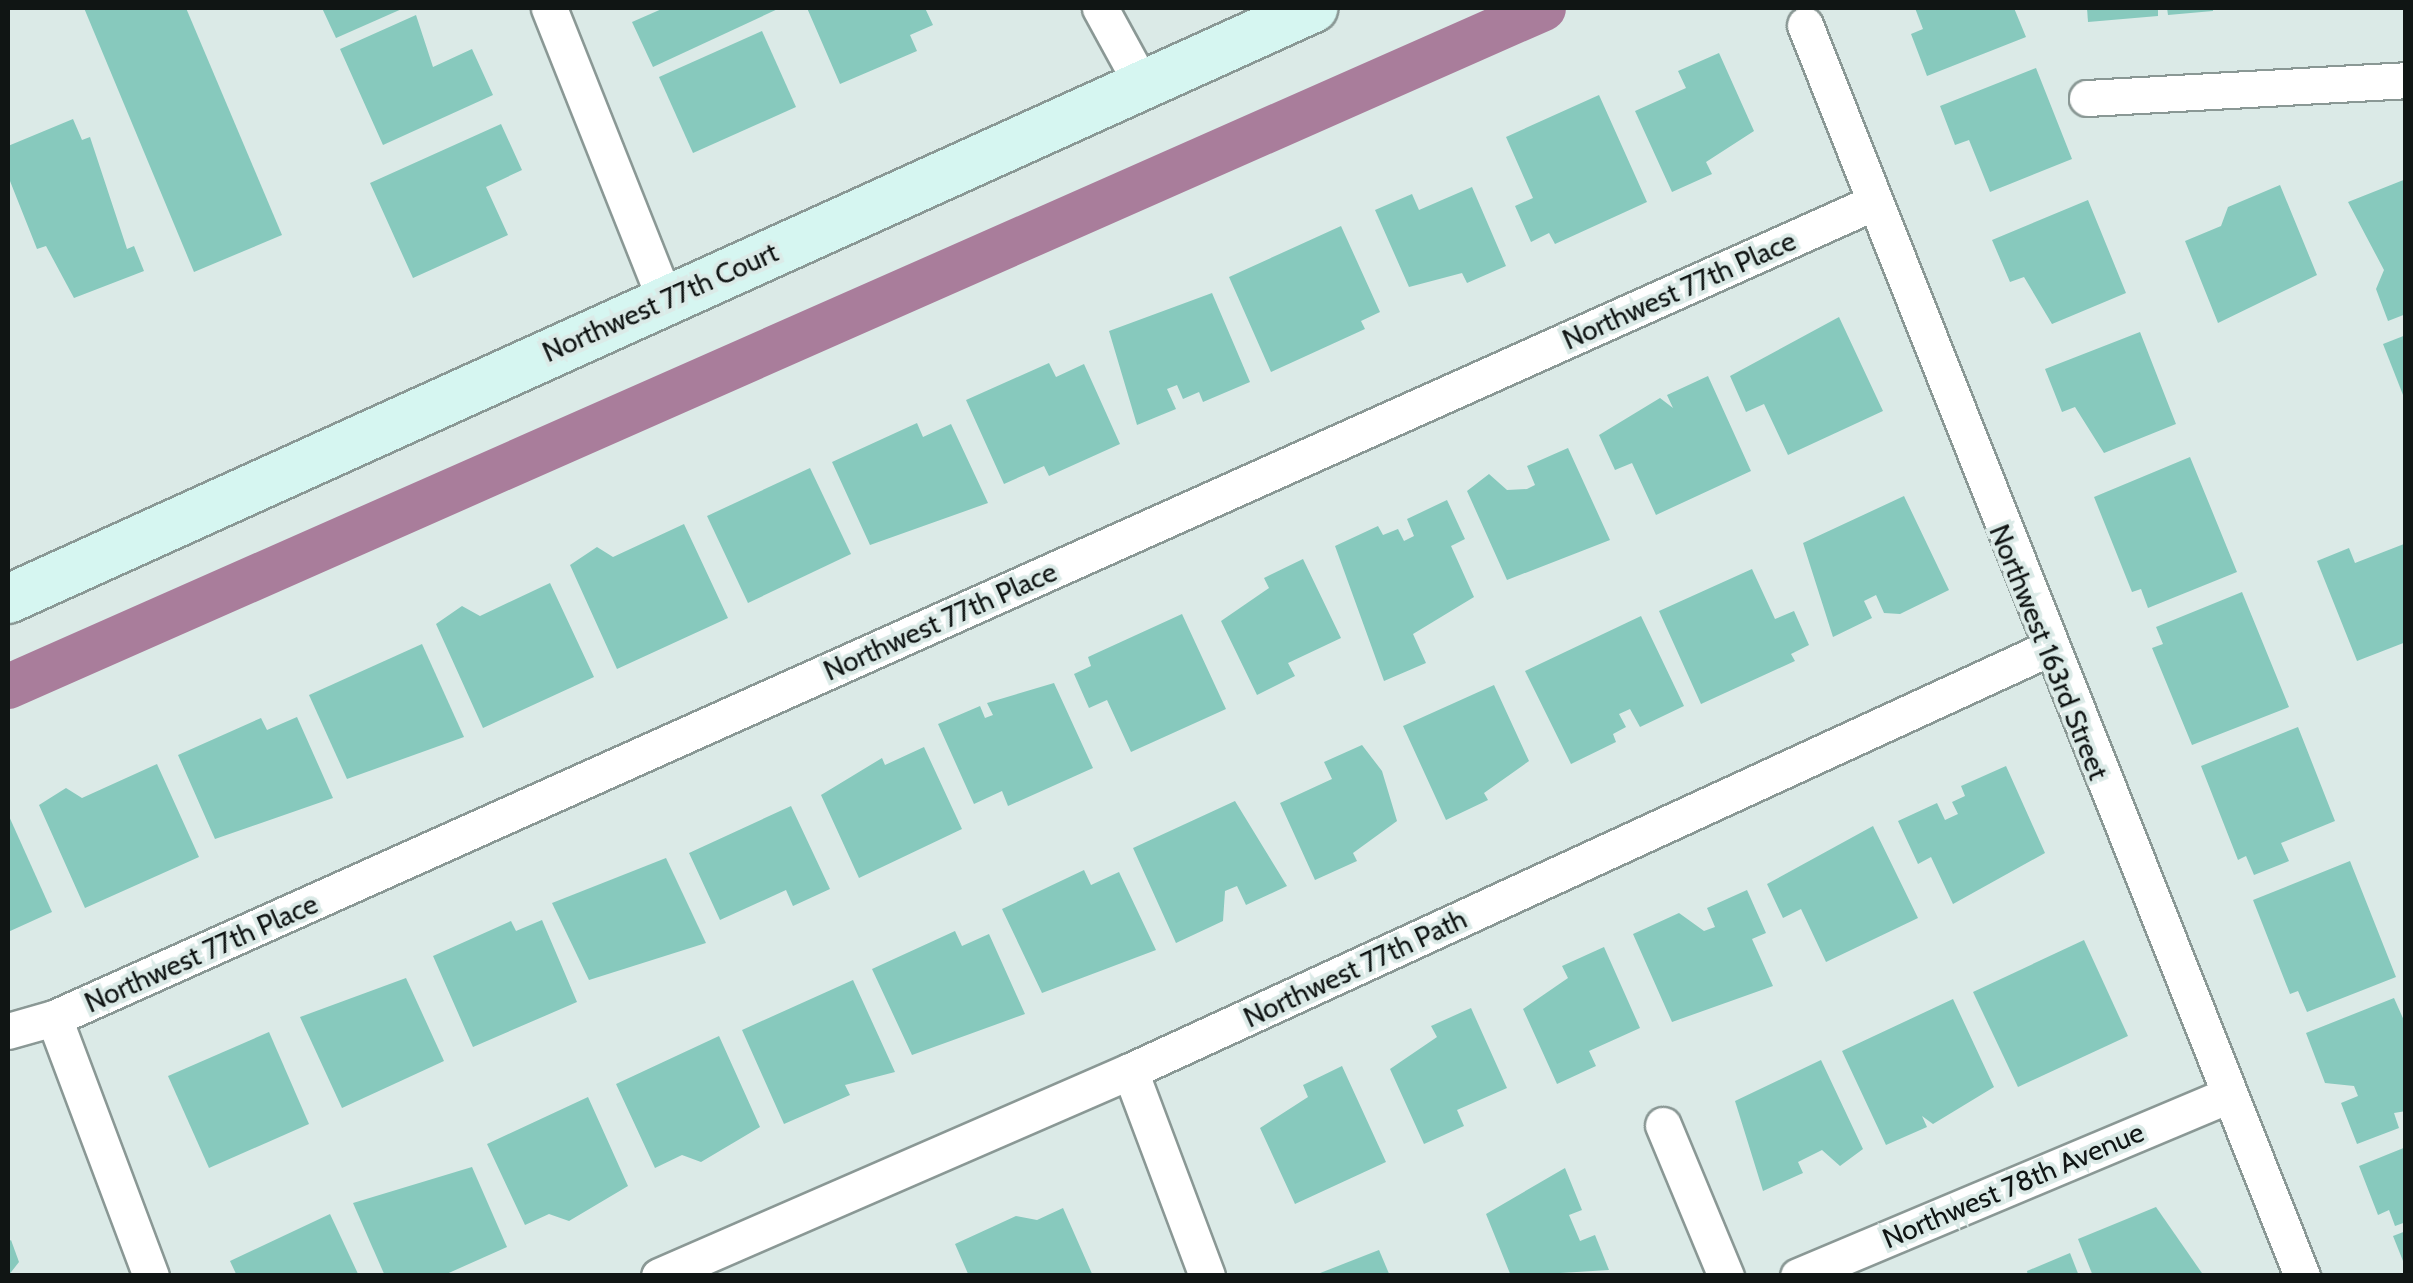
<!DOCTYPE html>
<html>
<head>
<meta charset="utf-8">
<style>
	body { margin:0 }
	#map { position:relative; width:2413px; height:1283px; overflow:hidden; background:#dbeae7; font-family:Cabin,sans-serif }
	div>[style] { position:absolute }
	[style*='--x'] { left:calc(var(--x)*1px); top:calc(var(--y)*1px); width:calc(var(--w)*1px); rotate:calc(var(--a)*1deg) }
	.canal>* { height:45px; margin:-22.5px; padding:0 22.5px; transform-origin:22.5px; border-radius:22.5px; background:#a97d9b }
	.building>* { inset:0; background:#87c9bd }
	.roads { filter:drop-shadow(2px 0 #8a9895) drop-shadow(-2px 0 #8a9895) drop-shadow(0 2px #8a9895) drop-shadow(0 -2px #8a9895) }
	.street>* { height:35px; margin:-17.5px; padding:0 17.5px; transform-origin:17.5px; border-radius:17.5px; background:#fff }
	.secondary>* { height:48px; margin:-24px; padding:0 24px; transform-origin:24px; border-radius:24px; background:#d6f6f1 }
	span { translate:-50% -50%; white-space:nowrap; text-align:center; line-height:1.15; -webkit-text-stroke:8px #dbeae7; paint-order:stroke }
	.street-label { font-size:28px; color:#101514 }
	.frame { position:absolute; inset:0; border:10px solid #101514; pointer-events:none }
</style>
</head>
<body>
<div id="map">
	<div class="canal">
		<div style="--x:8;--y:686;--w:1678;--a:-23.83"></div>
	</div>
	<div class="building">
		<div style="clip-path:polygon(84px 8px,186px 8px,282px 235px,194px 272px)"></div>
		<div style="clip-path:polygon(322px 8px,404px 8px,336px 38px)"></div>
		<div style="clip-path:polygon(664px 8px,780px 8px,653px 67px,632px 22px)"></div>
		<div style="clip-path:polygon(807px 8px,925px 8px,933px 25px,910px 35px,917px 51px,840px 84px)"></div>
		<div style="clip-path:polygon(1915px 8px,2014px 8px,2026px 37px,1927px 76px,1911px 34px,1923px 29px)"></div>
		<div style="clip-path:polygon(2087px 8px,2158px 8px,2158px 16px,2088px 22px)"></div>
		<div style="clip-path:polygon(2167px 8px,2213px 8px,2213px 11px,2168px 15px)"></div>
		<div style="clip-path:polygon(416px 15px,433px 67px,472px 49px,493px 95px,383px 145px,340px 49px)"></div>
		<div style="clip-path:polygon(762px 31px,796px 107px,693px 153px,659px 77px)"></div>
		<div style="clip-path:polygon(1719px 53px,1754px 131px,1706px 162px,1712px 174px,1672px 192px,1635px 111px,1686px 88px,1678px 71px)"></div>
		<div style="clip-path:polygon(2036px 68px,2072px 159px,1990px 192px,1969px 140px,1955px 145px,1940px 106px)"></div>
		<div style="clip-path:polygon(1599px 95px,1647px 202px,1555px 244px,1549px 233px,1531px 242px,1515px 206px,1533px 198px,1506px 137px)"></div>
		<div style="clip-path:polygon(73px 119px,82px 140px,90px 137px,127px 249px,134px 246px,144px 271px,74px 298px,46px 246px,37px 249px,8px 176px,8px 146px)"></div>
		<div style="clip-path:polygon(501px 124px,522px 170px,486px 187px,508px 235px,413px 278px,370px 183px)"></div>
		<div style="clip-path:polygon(2406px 179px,2406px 314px,2388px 321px,2376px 289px,2384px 270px,2348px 202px)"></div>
		<div style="clip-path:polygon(2280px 185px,2317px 275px,2218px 323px,2185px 241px,2221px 226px,2228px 207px)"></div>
		<div style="clip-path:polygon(1472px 187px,1506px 266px,1467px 283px,1462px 273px,1409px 287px,1375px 210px,1412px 194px,1419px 210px)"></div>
		<div style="clip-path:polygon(2088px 200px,2126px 293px,2052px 324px,2024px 277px,2010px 282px,1992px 240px)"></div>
		<div style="clip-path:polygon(1341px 226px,1380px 312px,1361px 321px,1365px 329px,1271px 372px,1229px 277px)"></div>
		<div style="clip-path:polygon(1212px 293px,1250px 382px,1203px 402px,1199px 392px,1183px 399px,1177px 385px,1167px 389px,1176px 409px,1137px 425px,1109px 331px)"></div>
		<div style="clip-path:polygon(1839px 317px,1883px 411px,1788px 455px,1764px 404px,1746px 412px,1730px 376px)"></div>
		<div style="clip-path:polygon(2140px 332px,2176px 424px,2104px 453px,2075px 407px,2062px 412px,2045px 369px)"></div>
		<div style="clip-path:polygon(2406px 335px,2406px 400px,2405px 400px,2383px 344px)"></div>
		<div style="clip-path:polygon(1049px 363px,1056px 377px,1084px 364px,1120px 444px,1049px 476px,1044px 466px,1004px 484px,966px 400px)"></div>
		<div style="clip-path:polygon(1708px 376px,1751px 471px,1656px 515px,1632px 463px,1615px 470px,1599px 435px,1660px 398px,1673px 408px,1667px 395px)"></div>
		<div style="clip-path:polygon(917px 423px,923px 437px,951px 424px,988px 503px,870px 545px,832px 462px)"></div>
		<div style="clip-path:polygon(1568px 448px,1610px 540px,1507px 580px,1467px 491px,1489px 474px,1507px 490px,1527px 489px,1535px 485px,1527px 466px)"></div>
		<div style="clip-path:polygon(2190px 457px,2237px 572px,2148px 608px,2141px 589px,2132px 592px,2094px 497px)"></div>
		<div style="clip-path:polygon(810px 468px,851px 554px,748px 603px,707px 516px)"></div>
		<div style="clip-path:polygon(1904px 496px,1949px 590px,1900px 614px,1884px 613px,1876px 595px,1864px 601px,1872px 618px,1833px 637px,1803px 543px)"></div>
		<div style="clip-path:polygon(1447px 500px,1465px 539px,1451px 546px,1474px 597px,1413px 634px,1426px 663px,1384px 681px,1335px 546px,1378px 526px,1383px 535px,1398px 529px,1404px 541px,1414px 536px,1407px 519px)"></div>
		<div style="clip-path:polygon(684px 524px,728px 618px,617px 669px,570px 565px,597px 547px,613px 557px)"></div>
		<div style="clip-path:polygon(2406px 531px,2406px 642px,2357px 661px,2317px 561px,2349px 548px,2355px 563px,2404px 544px)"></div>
		<div style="clip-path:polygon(1303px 559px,1341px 638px,1288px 663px,1295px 676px,1257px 695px,1221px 621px,1269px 588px,1264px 578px)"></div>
		<div style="clip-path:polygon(1752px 569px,1775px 619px,1794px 611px,1809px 645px,1791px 654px,1795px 661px,1701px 704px,1659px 611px)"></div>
		<div style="clip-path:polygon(550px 583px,594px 677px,483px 728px,436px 624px,462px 606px,480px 616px)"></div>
		<div style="clip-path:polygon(2242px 592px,2289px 707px,2192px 745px,2152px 648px,2163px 644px,2156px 627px)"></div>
		<div style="clip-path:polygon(1182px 614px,1226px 709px,1131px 752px,1107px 700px,1089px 708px,1074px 674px,1091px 666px,1088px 657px)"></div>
		<div style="clip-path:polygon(1641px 616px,1684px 706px,1640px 727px,1630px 709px,1619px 714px,1626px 727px,1613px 734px,1616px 742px,1571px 764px,1525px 671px)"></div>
		<div style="clip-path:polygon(422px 644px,464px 737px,347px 779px,309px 695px)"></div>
		<div style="clip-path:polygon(1054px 683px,1093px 768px,1008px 806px,1002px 791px,974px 804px,938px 724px,980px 706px,985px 718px,993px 715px,987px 703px)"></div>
		<div style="clip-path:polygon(1494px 685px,1529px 761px,1484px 793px,1488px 800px,1446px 820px,1403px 726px)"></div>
		<div style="clip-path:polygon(297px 717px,333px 798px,215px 839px,178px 755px,261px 718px,267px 730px)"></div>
		<div style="clip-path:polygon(2298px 727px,2335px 821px,2281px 843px,2289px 861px,2254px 875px,2246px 856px,2238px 860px,2201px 766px)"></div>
		<div style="clip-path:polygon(1362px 745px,1382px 771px,1397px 821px,1353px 853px,1357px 861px,1315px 880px,1280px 803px,1332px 779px,1324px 762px)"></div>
		<div style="clip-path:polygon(924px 747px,962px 829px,859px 878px,821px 795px,882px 758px,885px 765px)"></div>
		<div style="clip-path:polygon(157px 764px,199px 857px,85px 908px,39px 805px,66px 788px,82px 798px)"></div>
		<div style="clip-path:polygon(2006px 766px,2045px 853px,1953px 904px,1931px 857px,1918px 864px,1898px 821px,1937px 803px,1945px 820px,1958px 814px,1952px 802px,1965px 796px,1961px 786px)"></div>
		<div style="clip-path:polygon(1235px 801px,1287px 886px,1246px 905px,1237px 886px,1225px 891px,1223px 921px,1176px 943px,1133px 848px)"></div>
		<div style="clip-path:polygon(791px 806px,830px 889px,793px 906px,786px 890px,720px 920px,689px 853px)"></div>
		<div style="clip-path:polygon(8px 814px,52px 912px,8px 932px)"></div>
		<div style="clip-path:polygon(1873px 826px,1918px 918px,1826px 962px,1801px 909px,1783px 918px,1767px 884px)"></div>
		<div style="clip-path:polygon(666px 858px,706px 943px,589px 980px,552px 903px)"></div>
		<div style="clip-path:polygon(2350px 861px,2396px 977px,2307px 1012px,2298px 991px,2290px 994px,2253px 900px)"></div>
		<div style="clip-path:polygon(1084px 870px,1091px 885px,1119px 872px,1156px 950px,1042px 993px,1002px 909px)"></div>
		<div style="clip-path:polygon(1747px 890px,1766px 933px,1752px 939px,1773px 986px,1672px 1022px,1633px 934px,1679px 913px,1704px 931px,1715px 927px,1707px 908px)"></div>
		<div style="clip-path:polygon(542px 920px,577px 1002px,473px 1047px,433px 956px,511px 921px,516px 931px)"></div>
		<div style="clip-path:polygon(955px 931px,962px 946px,989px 934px,1025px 1014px,912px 1055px,872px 969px)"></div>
		<div style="clip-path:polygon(2084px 940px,2128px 1036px,2018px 1087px,1973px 992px)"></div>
		<div style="clip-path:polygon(1604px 947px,1640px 1028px,1589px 1051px,1596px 1066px,1557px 1084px,1523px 1009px,1568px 978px,1562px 966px)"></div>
		<div style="clip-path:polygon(406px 978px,444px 1061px,342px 1108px,300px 1017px)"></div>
		<div style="clip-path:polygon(853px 980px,895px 1072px,845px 1085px,850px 1095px,784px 1124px,742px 1030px)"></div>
		<div style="clip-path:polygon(2394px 998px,2406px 1025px,2406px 1111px,2394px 1113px,2399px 1128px,2357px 1144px,2341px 1103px,2358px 1096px,2354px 1086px,2325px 1083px,2306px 1033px)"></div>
		<div style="clip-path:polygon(1953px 999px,1994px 1087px,1933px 1124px,1922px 1116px,1927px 1127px,1886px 1145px,1842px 1051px)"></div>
		<div style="clip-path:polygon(1471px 1008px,1507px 1088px,1457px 1110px,1464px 1126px,1424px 1144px,1390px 1069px,1437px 1037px,1431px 1026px)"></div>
		<div style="clip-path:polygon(269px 1032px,309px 1124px,209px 1168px,168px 1076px)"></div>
		<div style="clip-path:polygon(719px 1036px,760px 1127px,701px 1162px,682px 1155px,655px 1168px,616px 1084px)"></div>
		<div style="clip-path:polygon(1821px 1060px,1863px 1149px,1840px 1166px,1822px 1150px,1798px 1162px,1803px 1173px,1763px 1191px,1735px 1101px)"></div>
		<div style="clip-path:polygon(1342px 1066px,1386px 1162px,1295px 1204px,1260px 1128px,1308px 1097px,1303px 1085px)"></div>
		<div style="clip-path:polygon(588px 1097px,628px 1186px,569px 1221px,549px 1214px,525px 1225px,487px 1144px)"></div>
		<div style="clip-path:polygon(2406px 1147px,2406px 1222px,2395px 1226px,2389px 1210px,2378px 1215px,2359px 1166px)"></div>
		<div style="clip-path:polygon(472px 1167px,507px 1247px,442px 1276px,385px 1276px,353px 1203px)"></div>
		<div style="clip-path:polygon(1565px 1168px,1582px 1210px,1569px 1215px,1580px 1241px,1595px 1235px,1609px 1270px,1511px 1276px,1486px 1214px)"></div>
		<div style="clip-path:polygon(2156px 1207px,2204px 1276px,2093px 1276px,2078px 1239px)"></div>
		<div style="clip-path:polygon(1063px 1208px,1093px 1276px,969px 1276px,955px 1244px,1016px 1216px,1037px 1220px)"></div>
		<div style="clip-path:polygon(330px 1214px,359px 1276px,237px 1276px,230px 1261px)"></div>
		<div style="clip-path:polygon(2406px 1231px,2406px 1266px,2405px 1266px,2393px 1236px)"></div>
		<div style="clip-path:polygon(11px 1240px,19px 1262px,8px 1276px,8px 1242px)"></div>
		<div style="clip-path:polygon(1379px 1250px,1390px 1276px,1315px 1276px,1315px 1275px)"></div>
		<div style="clip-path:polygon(2070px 1253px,2079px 1276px,2028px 1276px,2027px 1271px)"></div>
	</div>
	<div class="roads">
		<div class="street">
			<div style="--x:549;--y:8;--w:314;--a:68.3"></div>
			<div style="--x:1100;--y:8;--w:85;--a:61.3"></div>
			<div style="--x:1805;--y:25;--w:1346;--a:68.33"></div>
			<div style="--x:2087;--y:98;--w:320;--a:-3.2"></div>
			<div style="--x:54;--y:1018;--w:276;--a:69.4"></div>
			<div style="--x:8;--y:1031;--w:48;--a:-15.8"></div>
			<div style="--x:54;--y:1018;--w:1990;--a:-24.14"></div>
			<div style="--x:1130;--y:1071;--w:219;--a:69.4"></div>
			<div style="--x:1663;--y:1125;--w:164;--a:67.4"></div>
			<div style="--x:659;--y:1276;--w:514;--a:-23.52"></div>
			<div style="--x:1130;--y:1071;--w:1009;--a:-24.71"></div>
			<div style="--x:1798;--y:1276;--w:467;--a:-22.8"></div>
		</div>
		<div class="secondary">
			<div style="--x:8;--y:599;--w:1433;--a:-24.36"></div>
		</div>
	</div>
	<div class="street-label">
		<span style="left:1679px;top:290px;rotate:-24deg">Northwest 77th Place</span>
		<span style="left:660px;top:302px;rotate:-24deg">Northwest 77th Court</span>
		<span style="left:940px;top:621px;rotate:-24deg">Northwest 77th Place</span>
		<span style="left:2049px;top:652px;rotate:68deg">Northwest 163rd Street</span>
		<span style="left:201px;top:953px;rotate:-24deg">Northwest 77th Place</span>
		<span style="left:1355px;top:968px;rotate:-25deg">Northwest 77th Path</span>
		<span style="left:2013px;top:1185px;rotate:-23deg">Northwest 78th Avenue</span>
	</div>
	<div class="frame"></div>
</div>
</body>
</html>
